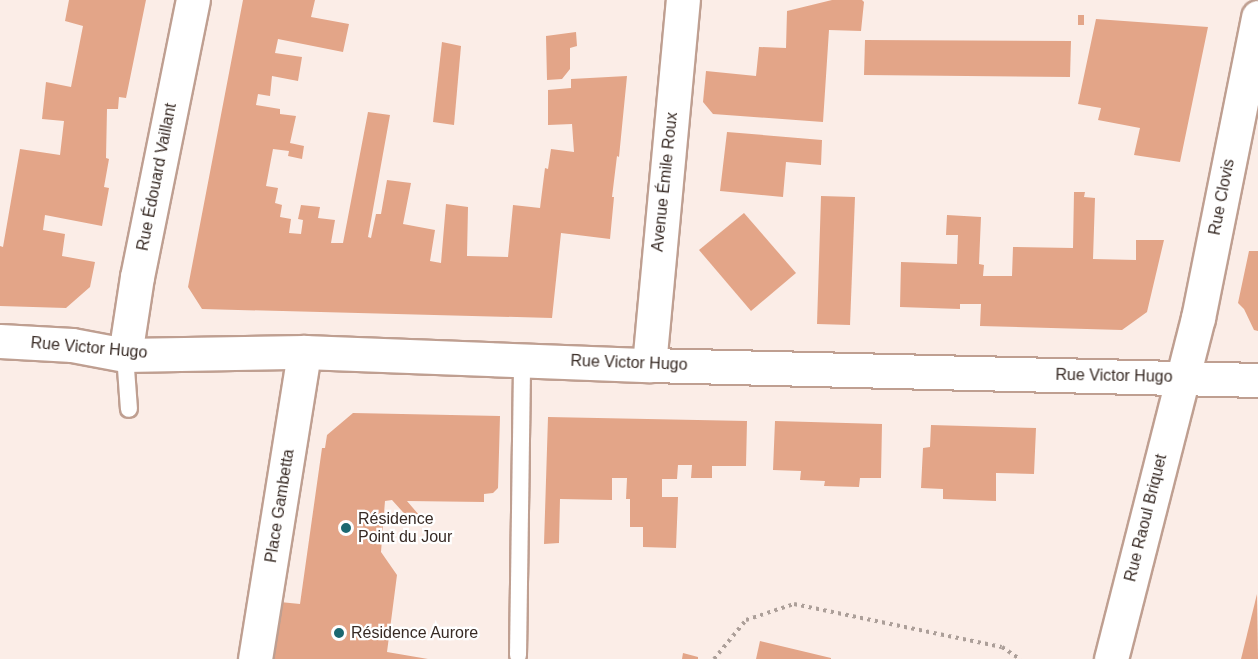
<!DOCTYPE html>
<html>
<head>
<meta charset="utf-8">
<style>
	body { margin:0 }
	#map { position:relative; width:1258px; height:659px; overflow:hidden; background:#fbede7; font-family:Helvetica,sans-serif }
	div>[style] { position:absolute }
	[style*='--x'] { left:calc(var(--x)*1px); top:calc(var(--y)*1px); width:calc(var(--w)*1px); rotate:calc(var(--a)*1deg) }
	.building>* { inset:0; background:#e3a588 }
	.path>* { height:4px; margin-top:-2px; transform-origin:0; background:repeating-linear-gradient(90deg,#ac9f99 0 3px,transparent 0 7.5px) }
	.roads { filter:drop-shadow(2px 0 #bf9f91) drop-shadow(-2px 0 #bf9f91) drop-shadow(0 2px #bf9f91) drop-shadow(0 -2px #bf9f91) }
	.service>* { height:16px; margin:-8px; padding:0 8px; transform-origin:8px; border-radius:8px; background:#fff }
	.minor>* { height:33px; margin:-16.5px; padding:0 16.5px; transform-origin:16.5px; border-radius:16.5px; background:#fff }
	.tertiary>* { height:33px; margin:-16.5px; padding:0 16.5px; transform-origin:16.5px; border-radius:16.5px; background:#fff }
	.dots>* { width:16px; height:16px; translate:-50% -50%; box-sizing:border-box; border:3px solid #fff; border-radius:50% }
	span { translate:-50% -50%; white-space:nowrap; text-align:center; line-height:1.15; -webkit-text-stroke:4.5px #fff; paint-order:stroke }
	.street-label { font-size:16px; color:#372a24 }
	.poi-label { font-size:16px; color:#372a24 }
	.left { translate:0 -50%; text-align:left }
</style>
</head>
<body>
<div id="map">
	<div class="building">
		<div style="clip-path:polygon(69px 0,146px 0,126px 98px,119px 97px,118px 109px,107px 109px,106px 158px,109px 159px,104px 187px,109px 188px,102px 226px,45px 215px,43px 230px,65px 234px,62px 256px,95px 262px,90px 287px,66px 308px,0 306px,0 246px,3px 247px,20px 149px,60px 155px,64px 121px,42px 119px,46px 82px,71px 87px,83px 26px,65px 21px)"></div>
		<div style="clip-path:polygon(243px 0,315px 0,311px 17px,349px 24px,343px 52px,278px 39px,275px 53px,302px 57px,298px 81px,272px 76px,270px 96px,258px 94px,256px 105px,280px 109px,280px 114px,296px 116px,290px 143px,304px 146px,302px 159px,288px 156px,289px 151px,273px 149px,266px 186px,278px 188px,275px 203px,282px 205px,280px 217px,291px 219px,289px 233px,301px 234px,303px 220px,298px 219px,301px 205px,320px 207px,318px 218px,335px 220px,331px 243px,343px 243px,368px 112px,390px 115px,368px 237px,371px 238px,376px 214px,381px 214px,387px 180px,411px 183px,403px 224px,435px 230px,430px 261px,441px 263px,446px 204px,468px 207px,467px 256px,508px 257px,513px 205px,540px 208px,545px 168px,548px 169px,551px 149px,574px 152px,572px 124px,548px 125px,548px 90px,571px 88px,571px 79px,627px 76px,619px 157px,617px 156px,612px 197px,614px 197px,610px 239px,561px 233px,552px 318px,202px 309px,188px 287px)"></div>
		<div style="clip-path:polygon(832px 0,862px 0,864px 2px,861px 31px,829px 30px,823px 122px,713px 114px,703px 102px,706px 71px,756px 76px,759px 47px,786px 48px,787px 11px)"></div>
		<div style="clip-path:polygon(1078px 15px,1084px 15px,1084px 25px,1078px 25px)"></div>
		<div style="clip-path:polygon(1096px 19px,1208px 27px,1180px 162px,1134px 155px,1140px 128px,1098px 120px,1101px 108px,1078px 104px)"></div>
		<div style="clip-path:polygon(576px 32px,577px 46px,570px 48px,570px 69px,562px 79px,547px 80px,546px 36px)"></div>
		<div style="clip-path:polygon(865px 40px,1071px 41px,1070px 77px,864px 75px)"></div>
		<div style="clip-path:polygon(442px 42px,461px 46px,454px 125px,433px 122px)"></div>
		<div style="clip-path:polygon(727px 132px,822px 140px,821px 165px,786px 162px,783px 197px,720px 191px)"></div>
		<div style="clip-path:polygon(1074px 192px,1085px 192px,1084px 197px,1095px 198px,1093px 259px,1136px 260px,1136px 240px,1164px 240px,1147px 312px,1122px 330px,980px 326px,981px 304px,960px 304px,960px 309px,900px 307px,901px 262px,957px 264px,958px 235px,946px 235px,947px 215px,981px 217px,979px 264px,984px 265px,983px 276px,1012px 276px,1013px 247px,1073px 248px)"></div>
		<div style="clip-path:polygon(821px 196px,855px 197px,850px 325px,817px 324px)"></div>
		<div style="clip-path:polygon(744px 213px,796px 273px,751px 311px,699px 250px)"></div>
		<div style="clip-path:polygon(1249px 251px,1258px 251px,1258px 331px,1254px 330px,1244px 309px,1238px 303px)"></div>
		<div style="clip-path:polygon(353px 413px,500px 416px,498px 488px,493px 493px,484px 494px,484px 502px,407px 501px,419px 515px,411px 521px,392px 500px,385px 501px,381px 552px,397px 575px,387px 652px,428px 659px,272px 659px,280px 602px,300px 604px,322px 448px,325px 448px,327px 435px)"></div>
		<div style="clip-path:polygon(548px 417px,747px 421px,746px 466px,712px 466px,712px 478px,691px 478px,692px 465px,678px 465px,677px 479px,662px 479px,662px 497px,678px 497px,676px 548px,643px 547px,643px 527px,630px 527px,630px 499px,626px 499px,627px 478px,612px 478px,612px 500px,560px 499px,559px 543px,544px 544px)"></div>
		<div style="clip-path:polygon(775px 421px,882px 424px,881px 478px,860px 478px,859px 487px,824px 486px,825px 481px,800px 480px,801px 471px,773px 470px)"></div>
		<div style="clip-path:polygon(931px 425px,1036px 428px,1034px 474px,996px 473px,996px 501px,943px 499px,943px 489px,921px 488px,923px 448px,930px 447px)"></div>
		<div style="clip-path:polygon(1257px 594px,1258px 659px,1241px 659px)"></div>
		<div style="clip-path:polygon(760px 641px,831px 658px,831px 659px,756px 659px)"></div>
		<div style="clip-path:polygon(683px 653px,698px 657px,698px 659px,682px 659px)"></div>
	</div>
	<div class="path">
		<div style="--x:714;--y:659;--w:50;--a:-50.6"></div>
		<div style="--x:746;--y:620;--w:51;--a:-18.4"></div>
		<div style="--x:794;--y:604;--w:212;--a:11.7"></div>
		<div style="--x:1002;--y:647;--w:22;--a:34"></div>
	</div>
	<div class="roads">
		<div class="service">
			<div style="--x:125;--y:355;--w:54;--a:85.8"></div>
			<div style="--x:518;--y:655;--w:296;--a:-89.2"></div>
		</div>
		<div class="minor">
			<div style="--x:125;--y:355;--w:79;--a:-81.3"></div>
			<div style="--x:137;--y:277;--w:283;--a:-78.6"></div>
			<div style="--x:649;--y:365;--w:367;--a:-84.7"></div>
			<div style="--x:255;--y:659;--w:311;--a:-80.9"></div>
			<div style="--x:1111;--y:659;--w:352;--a:-75.7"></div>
			<div style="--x:1198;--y:318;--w:307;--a:-78.7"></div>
		</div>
		<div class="tertiary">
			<div style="--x:0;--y:341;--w:72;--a:3.2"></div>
			<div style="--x:72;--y:345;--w:54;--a:10.7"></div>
			<div style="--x:125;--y:355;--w:179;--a:-1"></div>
			<div style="--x:304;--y:352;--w:345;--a:2.2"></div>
			<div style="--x:649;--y:365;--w:609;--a:1.41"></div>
		</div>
	</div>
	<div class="dots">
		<div style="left:346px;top:528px;background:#1c6870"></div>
		<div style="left:339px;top:633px;background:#1c6870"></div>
	</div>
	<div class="street-label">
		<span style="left:157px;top:177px;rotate:-79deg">Rue Édouard Vaillant</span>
		<span style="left:665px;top:182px;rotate:-84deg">Avenue Émile Roux</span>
		<span style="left:1222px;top:197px;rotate:-79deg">Rue Clovis</span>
		<span style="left:89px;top:348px;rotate:5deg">Rue Victor Hugo</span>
		<span style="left:629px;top:363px;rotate:2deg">Rue Victor Hugo</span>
		<span style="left:1114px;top:376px;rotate:1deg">Rue Victor Hugo</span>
		<span style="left:280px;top:506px;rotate:-81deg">Place Gambetta</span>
		<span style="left:1146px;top:518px;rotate:-76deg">Rue Raoul Briquet</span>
	</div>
	<div class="poi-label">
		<span class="left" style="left:358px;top:528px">Résidence<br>Point du Jour</span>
		<span class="left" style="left:351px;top:633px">Résidence Aurore</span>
	</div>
</div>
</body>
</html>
